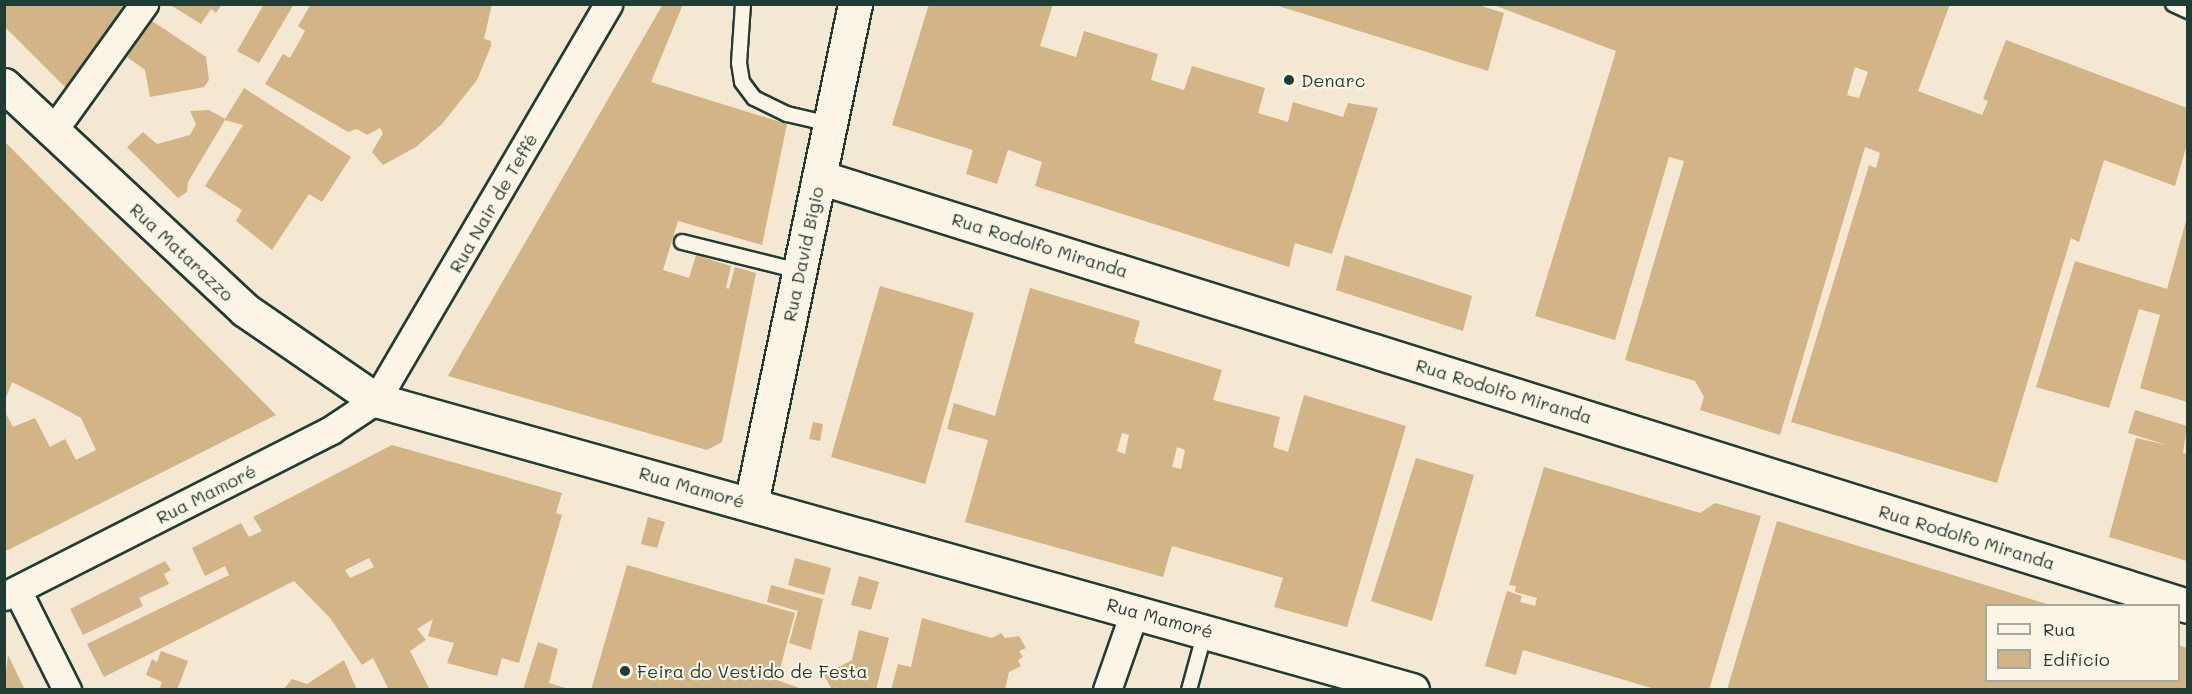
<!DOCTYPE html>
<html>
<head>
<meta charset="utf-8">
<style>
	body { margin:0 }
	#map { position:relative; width:2192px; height:694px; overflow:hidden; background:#f4e8d2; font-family:Mali,sans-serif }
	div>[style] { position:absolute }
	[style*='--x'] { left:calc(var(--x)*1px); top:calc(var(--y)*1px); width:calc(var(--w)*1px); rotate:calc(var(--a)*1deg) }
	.building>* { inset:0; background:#d2b486 }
	.roads { filter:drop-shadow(2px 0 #1f3d34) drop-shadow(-2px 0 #1f3d34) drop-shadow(0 2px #1f3d34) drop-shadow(0 -2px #1f3d34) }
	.lane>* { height:14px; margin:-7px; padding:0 7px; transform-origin:7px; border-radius:7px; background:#fcf5e5 }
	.street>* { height:27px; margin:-13.5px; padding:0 13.5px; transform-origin:13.5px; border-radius:13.5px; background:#fcf5e5 }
	.secondary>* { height:33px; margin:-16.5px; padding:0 16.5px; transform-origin:16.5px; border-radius:16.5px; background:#fcf5e5 }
	.dots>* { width:16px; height:16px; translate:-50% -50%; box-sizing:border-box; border:3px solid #fcf5e5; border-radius:50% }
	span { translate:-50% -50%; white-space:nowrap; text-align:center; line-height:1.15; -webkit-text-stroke:4.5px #fcf5e5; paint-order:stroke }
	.poi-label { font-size:18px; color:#1f3d34 }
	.left { translate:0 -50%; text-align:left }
	.street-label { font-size:18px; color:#1f3d34 }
	.frame { position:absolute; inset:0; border:6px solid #1f3d34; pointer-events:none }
	.legend { position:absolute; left:1985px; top:604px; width:195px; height:78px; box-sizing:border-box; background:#fcf5e5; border:2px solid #a4ab9e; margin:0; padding:8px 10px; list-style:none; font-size:18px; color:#1f3d34 }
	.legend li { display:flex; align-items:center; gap:12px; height:30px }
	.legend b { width:30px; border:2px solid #a4ab9e }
</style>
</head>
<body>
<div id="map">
	<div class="building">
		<div style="clip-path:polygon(4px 4px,125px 4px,66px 88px,4px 26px)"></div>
		<div style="clip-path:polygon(169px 4px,222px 4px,216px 13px,211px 9px,201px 24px)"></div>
		<div style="clip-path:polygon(264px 4px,294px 4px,259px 63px,237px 51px)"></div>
		<div style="clip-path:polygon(311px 4px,492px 4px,484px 39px,491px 41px,491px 46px,477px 80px,442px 124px,416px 147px,383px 165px,372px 152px,383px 133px,380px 128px,367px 135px,357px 129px,348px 132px,265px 84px,283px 54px,290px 58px,305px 31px,298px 26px)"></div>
		<div style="clip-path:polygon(663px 4px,683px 4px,651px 82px,787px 124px,762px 245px,678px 221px,663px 270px,689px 278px,696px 255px,731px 266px,726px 288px,729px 289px,735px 267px,756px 273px,722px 442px,707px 450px,448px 376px)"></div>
		<div style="clip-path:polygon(929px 4px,1053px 4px,1040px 46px,1076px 57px,1084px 31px,1158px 54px,1151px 80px,1184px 90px,1192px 66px,1265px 88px,1258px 113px,1288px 122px,1293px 102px,1343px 117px,1348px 103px,1378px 108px,1332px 254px,1295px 243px,1289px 267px,1035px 186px,1042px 162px,1008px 150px,997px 184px,966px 174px,973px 150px,892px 125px)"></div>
		<div style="clip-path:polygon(1272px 4px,1475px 4px,1504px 13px,1488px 71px)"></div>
		<div style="clip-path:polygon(evenodd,1491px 4px,1950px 4px,1918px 91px,1982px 115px,1988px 101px,1983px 99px,2006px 40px,2187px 108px,2187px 144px,2175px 186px,2104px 160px,2079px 242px,2071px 238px,1997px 483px,1791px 422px,1869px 165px,1876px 168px,1880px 153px,1865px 147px,1780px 435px,1700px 410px,1704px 397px,1695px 381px,1625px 360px,1684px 161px,1669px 157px,1615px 340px,1535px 316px,1616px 51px,1491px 4px,1855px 67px,1868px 72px,1859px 98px,1847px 95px,1855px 67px)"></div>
		<div style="clip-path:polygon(152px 21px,206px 57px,209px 80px,204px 87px,150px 97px,145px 70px,127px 57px)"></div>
		<div style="clip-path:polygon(244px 88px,351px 157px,322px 202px,309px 194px,272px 250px,236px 221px,242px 210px,205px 186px,243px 125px,225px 120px,188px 182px,187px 192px,178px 198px,127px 147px,143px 132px,157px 144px,190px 135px,196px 124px,190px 111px,209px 110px,225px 119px)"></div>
		<div style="clip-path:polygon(4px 141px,276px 415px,8px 550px,4px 550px,4px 410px,13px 427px,35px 418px,50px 447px,65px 439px,76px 460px,96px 450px,81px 418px,50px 401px,12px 382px,4px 403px)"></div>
		<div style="clip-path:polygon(2187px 217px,2187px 402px,2140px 388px,2160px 315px,2139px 309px,2109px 408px,2036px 387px,2075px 261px,2167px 289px)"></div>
		<div style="clip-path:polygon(1345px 255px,1472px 296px,1463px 331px,1336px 290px)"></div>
		<div style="clip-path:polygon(880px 286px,974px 313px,925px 484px,831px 457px)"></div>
		<div style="clip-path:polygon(evenodd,1030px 288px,1140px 321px,1134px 343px,1222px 370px,1213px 400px,1280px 417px,1273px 447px,1288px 452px,1304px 395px,1406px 426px,1347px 627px,1274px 607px,1283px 578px,1172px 546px,1163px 577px,965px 522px,988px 440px,947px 429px,954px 403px,995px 416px,1030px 288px,1122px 433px,1129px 435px,1125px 454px,1117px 451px,1122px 433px,1030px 288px,1177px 447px,1185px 450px,1181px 469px,1172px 467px,1177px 447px)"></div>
		<div style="clip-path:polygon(2135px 410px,2187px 426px,2183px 453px,2187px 454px,2187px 561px,2109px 537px,2136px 438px,2167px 445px,2128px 433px)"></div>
		<div style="clip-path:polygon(813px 422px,823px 424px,820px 441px,809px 439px)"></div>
		<div style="clip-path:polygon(evenodd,392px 445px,562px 493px,556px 513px,562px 515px,519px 663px,502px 658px,497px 676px,447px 663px,454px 643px,428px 636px,433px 619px,417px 629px,426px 640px,410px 651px,430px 690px,389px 690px,373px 658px,362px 665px,330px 618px,294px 581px,104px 677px,87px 644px,229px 575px,225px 566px,205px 576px,192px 548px,241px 523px,249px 537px,262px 531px,253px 517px,392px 445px,369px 558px,374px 567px,350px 578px,345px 570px,369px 558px)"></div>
		<div style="clip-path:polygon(1416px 458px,1474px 475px,1432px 621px,1371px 601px)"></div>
		<div style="clip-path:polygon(1544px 467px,1700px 513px,1715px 503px,1761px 516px,1709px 690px,1658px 690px,1523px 650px,1516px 675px,1485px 666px,1507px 591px,1522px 596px,1520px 602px,1535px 606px,1537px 598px,1515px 592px,1516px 586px,1509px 585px)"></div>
		<div style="clip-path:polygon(648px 517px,665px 522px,657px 548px,641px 544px)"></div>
		<div style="clip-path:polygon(1777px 521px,2050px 605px,1986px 606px,1986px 681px,2178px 681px,2178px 645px,2187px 648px,2187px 690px,1727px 690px)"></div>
		<div style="clip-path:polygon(795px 558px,831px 568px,824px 595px,788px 585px)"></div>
		<div style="clip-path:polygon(165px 561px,171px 570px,164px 574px,169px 584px,139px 598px,143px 606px,83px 635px,70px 609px)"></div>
		<div style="clip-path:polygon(627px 565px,795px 613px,777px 680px,805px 690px,591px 690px)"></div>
		<div style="clip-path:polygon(859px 576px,879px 582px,871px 610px,851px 605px)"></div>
		<div style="clip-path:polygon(771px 585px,823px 599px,811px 650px,789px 643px,798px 611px,767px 602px)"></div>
		<div style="clip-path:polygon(922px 618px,992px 638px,1001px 633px,1005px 638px,1019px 636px,1026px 648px,1019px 651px,1023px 657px,1018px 660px,1021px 666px,1009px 672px,1005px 690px,891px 690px,898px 664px,911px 667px)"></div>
		<div style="clip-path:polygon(859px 630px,889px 638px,876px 690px,832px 690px,824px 675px,852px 660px)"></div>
		<div style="clip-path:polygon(538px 642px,558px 649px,549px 683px,572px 690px,523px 690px)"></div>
		<div style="clip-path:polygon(161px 651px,188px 661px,177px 690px,159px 690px,162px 682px,146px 675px,152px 659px,157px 662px)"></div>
		<div style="clip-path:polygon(8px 655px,25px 690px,4px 690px)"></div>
		<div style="clip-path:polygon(344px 660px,357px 690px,283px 690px,292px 679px,307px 684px)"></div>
	</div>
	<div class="roads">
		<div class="lane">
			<div style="--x:743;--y:4;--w:59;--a:93.9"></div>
			<div style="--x:739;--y:63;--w:19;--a:81"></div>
			<div style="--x:742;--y:82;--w:20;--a:53"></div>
			<div style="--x:754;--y:98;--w:37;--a:26"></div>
			<div style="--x:787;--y:114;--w:44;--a:13.1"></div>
			<div style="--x:2173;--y:4;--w:17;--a:25"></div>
			<div style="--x:682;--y:242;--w:121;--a:13.9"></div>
			<div style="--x:1189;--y:690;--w:60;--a:-74.6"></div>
		</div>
		<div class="street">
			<div style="--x:52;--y:132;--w:158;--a:-54.3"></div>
			<div style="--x:17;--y:590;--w:112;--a:63.4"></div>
			<div style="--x:4;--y:596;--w:367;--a:-26.9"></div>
			<div style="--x:331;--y:430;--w:54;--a:-33.7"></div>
			<div style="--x:376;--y:400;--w:459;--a:-59.6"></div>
			<div style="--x:1107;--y:690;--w:85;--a:-70.7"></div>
		</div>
		<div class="secondary">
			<div style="--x:4;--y:85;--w:330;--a:43"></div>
			<div style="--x:245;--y:310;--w:159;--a:34.5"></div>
			<div style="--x:376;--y:400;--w:1076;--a:15.64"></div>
			<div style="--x:819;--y:177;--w:1435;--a:17.4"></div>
			<div style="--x:751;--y:504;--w:511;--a:-78.25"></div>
		</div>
	</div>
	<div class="dots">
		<div style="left:1289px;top:80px;background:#1f3d34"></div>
		<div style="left:625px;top:671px;background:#1f3d34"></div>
	</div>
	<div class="poi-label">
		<span class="left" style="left:1301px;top:80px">Denarc</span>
		<span class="left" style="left:637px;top:671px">Feira do Vestido de Festa</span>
	</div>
	<div class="street-label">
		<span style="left:493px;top:203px;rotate:-60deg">Rua Nair de Teffé</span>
		<span style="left:1040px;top:245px;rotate:17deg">Rua Rodolfo Miranda</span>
		<span style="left:182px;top:252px;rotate:43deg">Rua Matarazzo</span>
		<span style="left:803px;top:254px;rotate:-78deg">Rua David Bigio</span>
		<span style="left:1504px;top:391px;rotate:17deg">Rua Rodolfo Miranda</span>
		<span style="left:692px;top:487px;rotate:16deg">Rua Mamoré</span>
		<span style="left:206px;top:494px;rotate:-27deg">Rua Mamoré</span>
		<span style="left:1967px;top:537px;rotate:17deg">Rua Rodolfo Miranda</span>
		<span style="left:1160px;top:618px;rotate:15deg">Rua Mamoré</span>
	</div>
	<div class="frame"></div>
	<ul class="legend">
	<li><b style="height:8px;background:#fcf5e5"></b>Rua</li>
	<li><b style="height:16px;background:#d2b486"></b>Edifício</li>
	</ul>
</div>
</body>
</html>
